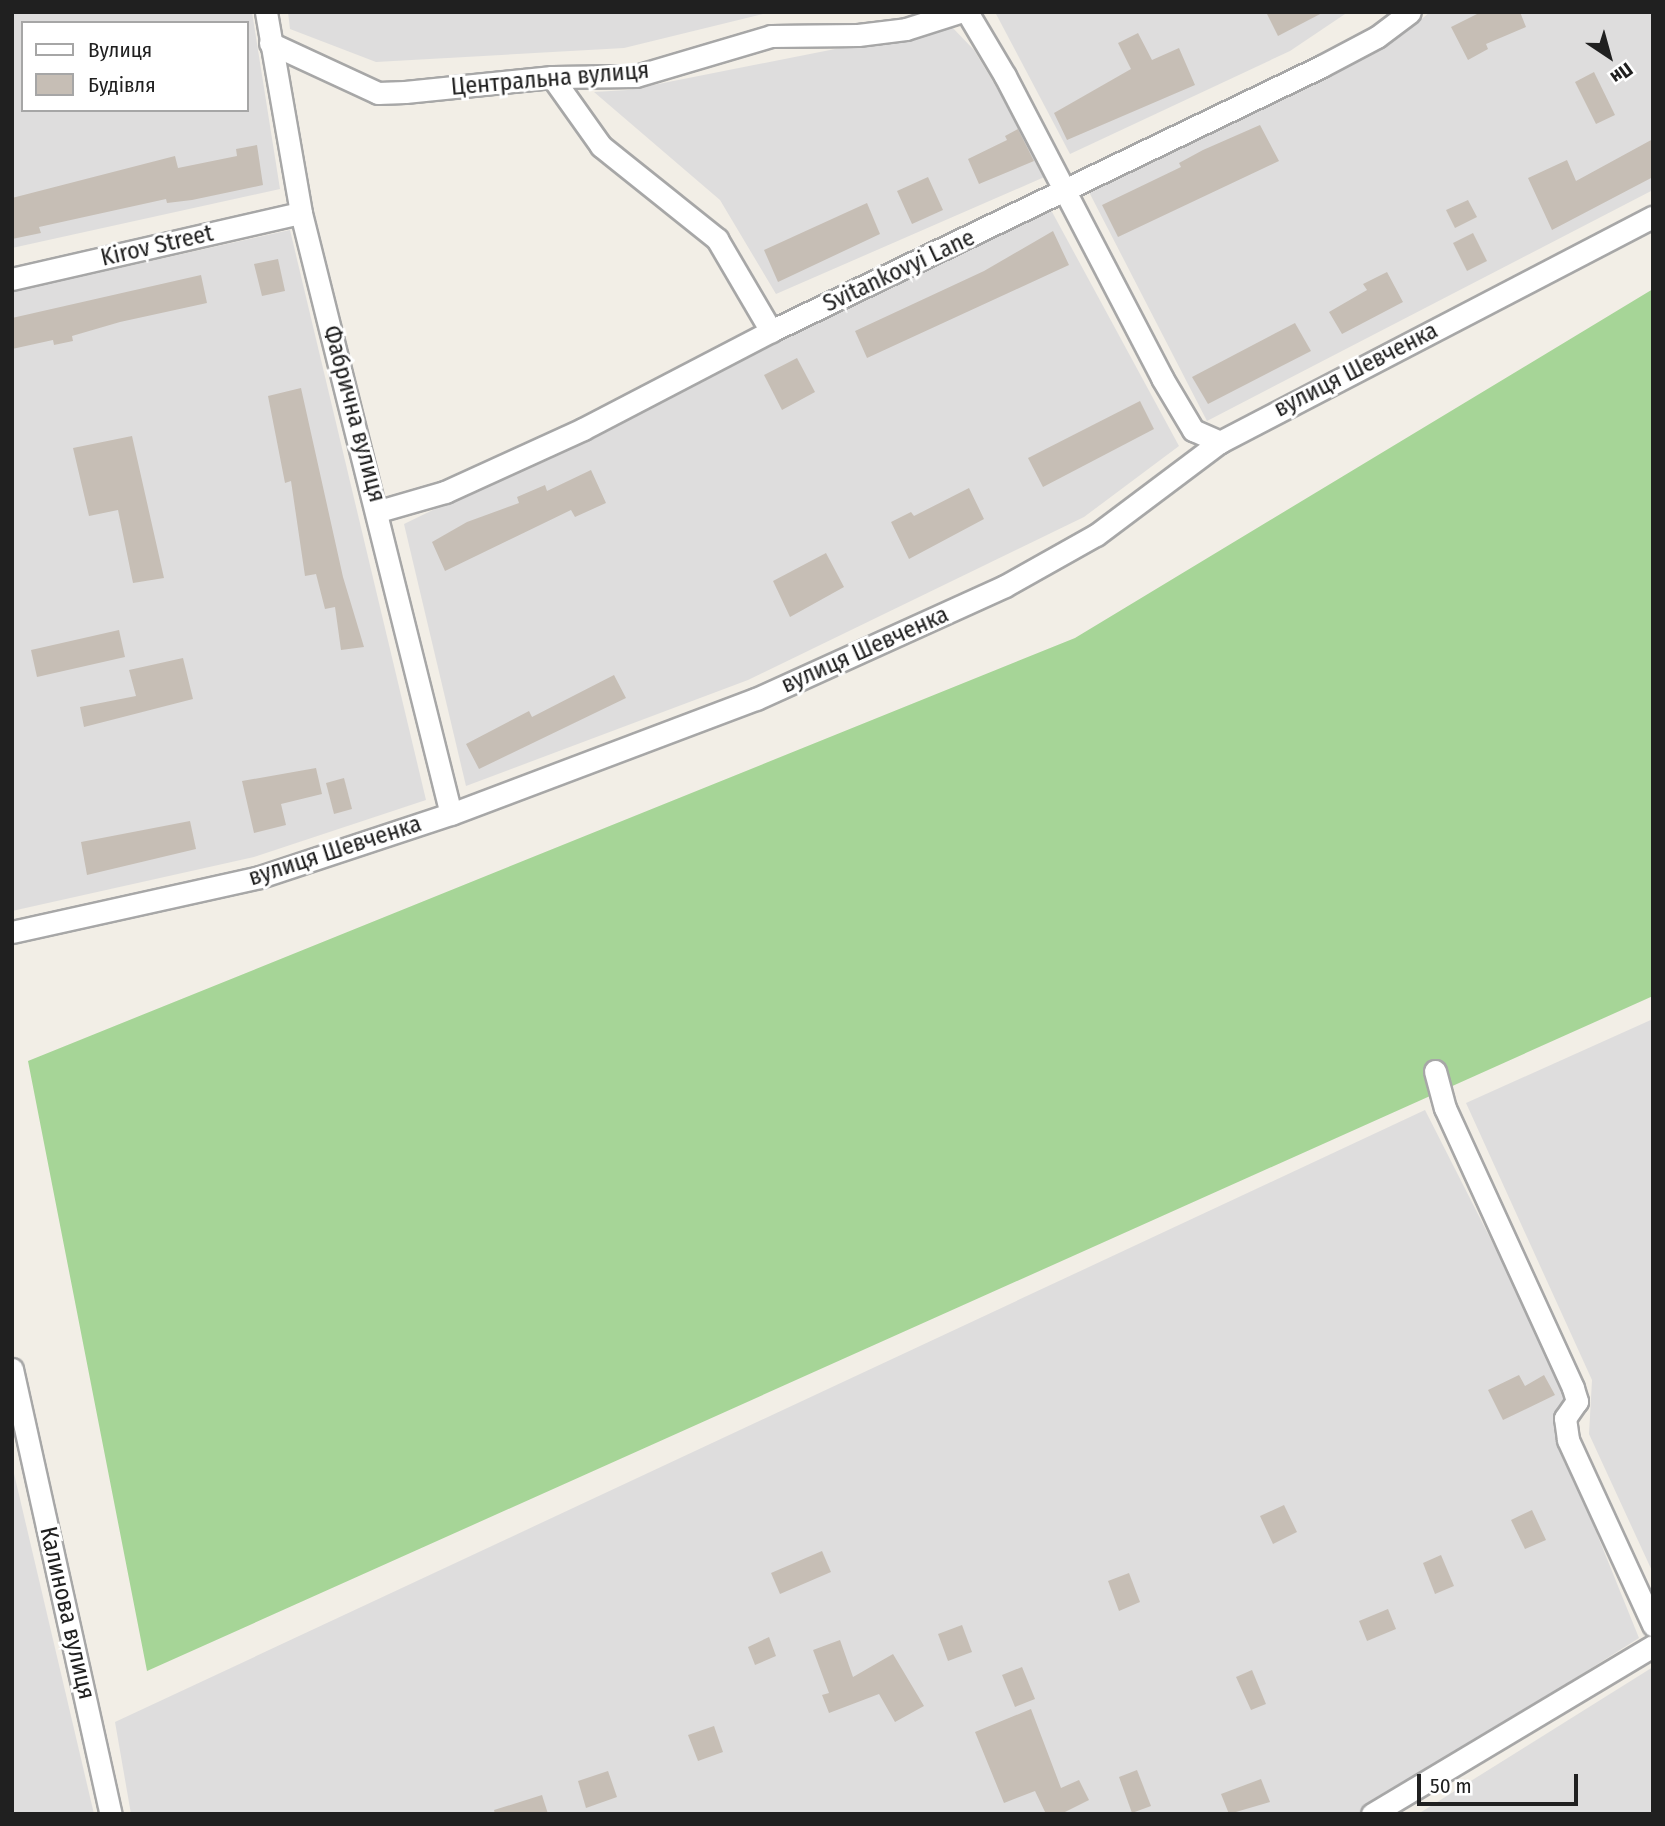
<!DOCTYPE html>
<html>
<head>
<meta charset="utf-8">
<style>
	body { margin:0 }
	#map { position:relative; width:1665px; height:1826px; overflow:hidden; background:#f2eee6; font-family:"Fira Sans Condensed",sans-serif }
	div>[style] { position:absolute }
	[style*='--x'] { left:calc(var(--x)*1px); top:calc(var(--y)*1px); width:calc(var(--w)*1px); rotate:calc(var(--a)*1deg) }
	.residential>* { inset:0; background:#dedddd }
	.forest>* { inset:0; background:#a6d597 }
	.building>* { inset:0; background:#c6beb5 }
	.roads { filter:drop-shadow(2px 0 #a7a7a7) drop-shadow(-2px 0 #a7a7a7) drop-shadow(0 2px #a7a7a7) drop-shadow(0 -2px #a7a7a7) }
	.minor>* { height:21px; margin:-10.5px; padding:0 10.5px; transform-origin:10.5px; border-radius:10.5px; background:#fff }
	span { translate:-50% -50%; white-space:nowrap; text-align:center; line-height:1.15; -webkit-text-stroke:6px #fff; paint-order:stroke }
	.street-label { font-size:24px; color:#202020 }
	.frame { position:absolute; inset:0; border:14px solid #202020; pointer-events:none }
	.legend { position:absolute; left:21px; top:21px; width:228px; height:91px; box-sizing:border-box; background:#fff; border:2px solid #a6a6a6; margin:0; padding:9px 12px; list-style:none; font-size:21px; color:#202020 }
	.legend li { display:flex; align-items:center; gap:14px; height:35px }
	.legend b { width:35px; border:2px solid #a6a6a6 }
	.north { position:absolute; left:1574px; top:21px; width:70px; height:70px; -webkit-text-stroke:5px #fff; paint-order:stroke; rotate:144deg; font-size:19px; font-weight:700; line-height:28px; text-align:center; color:#202020 }
	.north::after { content:''; display:block; margin:auto; width:24px; height:32px; background:#202020; clip-path:polygon(50% 0,100% 100%,50% 72%,0 100%) }
	.scale { position:absolute; left:1417px; top:1774px; width:161px; height:32px; box-sizing:border-box; border:4px solid #202020; border-top:0; padding-left:9px; font-size:21px; line-height:24px; white-space:nowrap; color:#202020; -webkit-text-stroke:5px #fff; paint-order:stroke }
</style>
</head>
<body>
<div id="map">
	<div class="residential">
		<div style="clip-path:polygon(evenodd,12px 12px,252px 12px,280px 189px,12px 248px,12px 12px,23px 23px,247px 23px,247px 110px,23px 110px,23px 23px)"></div>
		<div style="clip-path:polygon(288px 12px,771px 12px,624px 48px,376px 62px,290px 29px)"></div>
		<div style="clip-path:polygon(995px 12px,1348px 12px,1290px 51px,1070px 154px)"></div>
		<div style="clip-path:polygon(1430px 12px,1653px 12px,1653px 190px,1207px 421px,1089px 192px,1404px 34px)"></div>
		<div style="clip-path:polygon(951px 26px,974px 50px,1049px 175px,776px 294px,720px 200px,594px 92px,628px 90px)"></div>
		<div style="clip-path:polygon(1051px 210px,1179px 446px,1084px 517px,748px 680px,466px 786px,404px 524px)"></div>
		<div style="clip-path:polygon(290px 230px,426px 800px,254px 857px,12px 911px,12px 292px)"></div>
		<div style="clip-path:polygon(1653px 1019px,1653px 1573px,1589px 1434px,1592px 1380px,1466px 1103px)"></div>
		<div style="clip-path:polygon(1425px 1110px,1569px 1393px,1561px 1445px,1639px 1638px,1361px 1814px,131px 1814px,115px 1722px)"></div>
		<div style="clip-path:polygon(12px 1465px,94px 1814px,12px 1814px)"></div>
		<div style="clip-path:polygon(1653px 1667px,1653px 1814px,1418px 1814px)"></div>
	</div>
	<div class="forest">
		<div style="clip-path:polygon(1653px 289px,1653px 996px,147px 1671px,28px 1061px,1075px 638px)"></div>
	</div>
	<div class="building">
		<div style="clip-path:polygon(1266px 12px,1324px 12px,1278px 36px)"></div>
		<div style="clip-path:polygon(1481px 12px,1520px 12px,1526px 27px,1486px 44px,1488px 49px,1468px 60px,1451px 27px)"></div>
		<div style="clip-path:polygon(1138px 33px,1152px 60px,1179px 48px,1195px 85px,1067px 140px,1054px 113px,1131px 69px,1118px 43px)"></div>
		<div style="clip-path:polygon(1594px 72px,1615px 115px,1596px 124px,1575px 82px)"></div>
		<div style="clip-path:polygon(1260px 125px,1279px 161px,1118px 237px,1102px 205px,1181px 167px,1179px 163px,1203px 150px)"></div>
		<div style="clip-path:polygon(1018px 129px,1034px 161px,979px 184px,968px 159px,1007px 140px,1005px 136px)"></div>
		<div style="clip-path:polygon(1653px 139px,1653px 177px,1552px 230px,1528px 178px,1567px 160px,1576px 181px)"></div>
		<div style="clip-path:polygon(257px 145px,263px 185px,192px 200px,167px 203px,166px 199px,39px 227px,41px 233px,12px 239px,12px 198px,175px 156px,178px 168px,237px 156px,236px 149px)"></div>
		<div style="clip-path:polygon(928px 177px,943px 210px,912px 224px,897px 191px)"></div>
		<div style="clip-path:polygon(1468px 200px,1477px 217px,1455px 228px,1446px 210px)"></div>
		<div style="clip-path:polygon(867px 203px,880px 234px,778px 282px,764px 250px)"></div>
		<div style="clip-path:polygon(1053px 231px,1069px 265px,867px 358px,855px 331px,984px 271px)"></div>
		<div style="clip-path:polygon(1473px 233px,1487px 261px,1467px 271px,1453px 243px)"></div>
		<div style="clip-path:polygon(278px 259px,285px 291px,262px 296px,254px 264px)"></div>
		<div style="clip-path:polygon(1387px 272px,1403px 302px,1342px 334px,1329px 312px,1367px 290px,1363px 284px)"></div>
		<div style="clip-path:polygon(201px 275px,207px 303px,120px 322px,72px 336px,73px 341px,54px 345px,53px 340px,12px 349px,12px 318px)"></div>
		<div style="clip-path:polygon(1295px 323px,1311px 351px,1208px 404px,1192px 377px)"></div>
		<div style="clip-path:polygon(797px 358px,815px 392px,782px 410px,764px 375px)"></div>
		<div style="clip-path:polygon(301px 388px,343px 577px,364px 647px,341px 650px,335px 607px,325px 609px,316px 574px,305px 576px,291px 481px,285px 483px,268px 396px)"></div>
		<div style="clip-path:polygon(1140px 401px,1154px 429px,1043px 487px,1028px 458px)"></div>
		<div style="clip-path:polygon(132px 436px,164px 578px,133px 583px,118px 510px,89px 516px,73px 448px)"></div>
		<div style="clip-path:polygon(591px 470px,606px 503px,575px 517px,571px 510px,445px 571px,432px 542px,467px 522px,519px 503px,517px 497px,545px 485px,547px 491px)"></div>
		<div style="clip-path:polygon(969px 488px,984px 519px,909px 559px,891px 522px,911px 512px,914px 516px)"></div>
		<div style="clip-path:polygon(826px 553px,844px 587px,790px 617px,773px 581px)"></div>
		<div style="clip-path:polygon(119px 630px,125px 657px,37px 677px,31px 650px)"></div>
		<div style="clip-path:polygon(183px 658px,193px 699px,84px 727px,80px 707px,136px 696px,129px 670px)"></div>
		<div style="clip-path:polygon(614px 675px,626px 698px,479px 769px,466px 744px,529px 711px,532px 717px)"></div>
		<div style="clip-path:polygon(316px 768px,322px 794px,281px 804px,286px 825px,254px 833px,242px 781px)"></div>
		<div style="clip-path:polygon(344px 778px,352px 809px,334px 814px,326px 783px)"></div>
		<div style="clip-path:polygon(190px 821px,196px 849px,87px 875px,81px 842px)"></div>
		<div style="clip-path:polygon(1519px 1375px,1525px 1386px,1544px 1375px,1555px 1395px,1503px 1420px,1488px 1390px)"></div>
		<div style="clip-path:polygon(1284px 1505px,1297px 1532px,1273px 1544px,1260px 1516px)"></div>
		<div style="clip-path:polygon(1532px 1510px,1546px 1540px,1525px 1549px,1511px 1520px)"></div>
		<div style="clip-path:polygon(822px 1551px,831px 1572px,780px 1594px,771px 1573px)"></div>
		<div style="clip-path:polygon(1441px 1555px,1454px 1586px,1435px 1594px,1423px 1563px)"></div>
		<div style="clip-path:polygon(1129px 1573px,1140px 1602px,1119px 1611px,1108px 1581px)"></div>
		<div style="clip-path:polygon(1388px 1609px,1396px 1629px,1367px 1641px,1359px 1621px)"></div>
		<div style="clip-path:polygon(962px 1625px,972px 1652px,948px 1661px,938px 1634px)"></div>
		<div style="clip-path:polygon(769px 1637px,776px 1656px,755px 1665px,748px 1647px)"></div>
		<div style="clip-path:polygon(840px 1640px,853px 1677px,893px 1654px,924px 1706px,895px 1722px,879px 1694px,829px 1713px,822px 1695px,829px 1693px,813px 1650px)"></div>
		<div style="clip-path:polygon(1022px 1667px,1035px 1699px,1015px 1707px,1002px 1675px)"></div>
		<div style="clip-path:polygon(1252px 1670px,1266px 1704px,1251px 1710px,1236px 1677px)"></div>
		<div style="clip-path:polygon(1031px 1709px,1061px 1788px,1079px 1780px,1089px 1800px,1061px 1814px,1046px 1814px,1035px 1791px,1004px 1803px,975px 1732px)"></div>
		<div style="clip-path:polygon(714px 1726px,723px 1752px,698px 1761px,688px 1735px)"></div>
		<div style="clip-path:polygon(1137px 1770px,1151px 1806px,1132px 1813px,1119px 1777px)"></div>
		<div style="clip-path:polygon(608px 1771px,617px 1797px,586px 1808px,578px 1781px)"></div>
		<div style="clip-path:polygon(1261px 1779px,1270px 1802px,1229px 1814px,1221px 1794px)"></div>
		<div style="clip-path:polygon(542px 1795px,548px 1814px,495px 1814px,494px 1810px)"></div>
	</div>
	<div class="roads">
		<div class="minor">
			<div style="--x:266;--y:12;--w:204;--a:80.1"></div>
			<div style="--x:301;--y:213;--w:619;--a:75.99"></div>
			<div style="--x:967;--y:12;--w:74;--a:59.3"></div>
			<div style="--x:1005;--y:76;--w:340;--a:62.5"></div>
			<div style="--x:1162;--y:378;--w:61;--a:59.2"></div>
			<div style="--x:1193;--y:430;--w:30;--a:24"></div>
			<div style="--x:270;--y:43;--w:119;--a:24.8"></div>
			<div style="--x:378;--y:93;--w:27;--a:-2"></div>
			<div style="--x:405;--y:92;--w:148;--a:-5.8"></div>
			<div style="--x:552;--y:77;--w:84;--a:-0.7"></div>
			<div style="--x:636;--y:76;--w:141;--a:-16.5"></div>
			<div style="--x:771;--y:36;--w:87;--a:-0.7"></div>
			<div style="--x:858;--y:35;--w:48;--a:-7.1"></div>
			<div style="--x:906;--y:29;--w:56;--a:-17.8"></div>
			<div style="--x:552;--y:77;--w:85;--a:54.6"></div>
			<div style="--x:601;--y:146;--w:149;--a:38.7"></div>
			<div style="--x:717;--y:239;--w:107;--a:59.6"></div>
			<div style="--x:12;--y:279;--w:296;--a:-12.9"></div>
			<div style="--x:379;--y:511;--w:69;--a:-16.1"></div>
			<div style="--x:445;--y:492;--w:152;--a:-24.5"></div>
			<div style="--x:583;--y:429;--w:212;--a:-27.5"></div>
			<div style="--x:771;--y:331;--w:611;--a:-25.68"></div>
			<div style="--x:1322;--y:66;--w:62;--a:-27.8"></div>
			<div style="--x:1377;--y:37;--w:41;--a:-37.1"></div>
			<div style="--x:12;--y:932;--w:254;--a:-12.5"></div>
			<div style="--x:260;--y:877;--w:201;--a:-18.3"></div>
			<div style="--x:451;--y:814;--w:326;--a:-20.7"></div>
			<div style="--x:756;--y:699;--w:273;--a:-24.4"></div>
			<div style="--x:1005;--y:586;--w:104;--a:-29.3"></div>
			<div style="--x:1096;--y:535;--w:155;--a:-36.9"></div>
			<div style="--x:1220;--y:442;--w:488;--a:-27.5"></div>
			<div style="--x:1435;--y:1071;--w:38;--a:75"></div>
			<div style="--x:1445;--y:1108;--w:308;--a:65.4"></div>
			<div style="--x:1573;--y:1388;--w:14;--a:73"></div>
			<div style="--x:1577;--y:1401;--w:21;--a:125"></div>
			<div style="--x:1565;--y:1418;--w:22;--a:82"></div>
			<div style="--x:1568;--y:1440;--w:204;--a:65.3"></div>
			<div style="--x:12;--y:1369;--w:456;--a:77.5"></div>
			<div style="--x:1372;--y:1814;--w:327;--a:-30.9"></div>
		</div>
	</div>
	<div class="street-label">
		<span style="left:550px;top:79px;rotate:-5deg">Центральна вулиця</span>
		<span style="left:157px;top:246px;rotate:-13deg">Kirov Street</span>
		<span style="left:899px;top:271px;rotate:-25deg">Svitankovyi Lane</span>
		<span style="left:1356px;top:370px;rotate:-27deg">вулиця Шевченка</span>
		<span style="left:354px;top:414px;rotate:75deg">Фабрична вулиця</span>
		<span style="left:865px;top:650px;rotate:-24deg">вулиця Шевченка</span>
		<span style="left:335px;top:851px;rotate:-18deg">вулиця Шевченка</span>
		<span style="left:67px;top:1613px;rotate:77deg">Калинова вулиця</span>
	</div>
	<div class="frame"></div>
	<ul class="legend">
	<li><b style="height:9px;background:#fff"></b>Вулиця</li>
	<li><b style="height:19px;background:#c6beb5"></b>Будівля</li>
	</ul>
	<div class="north">Пн</div>
	<div class="scale">50 m</div>
</div>
</body>
</html>
